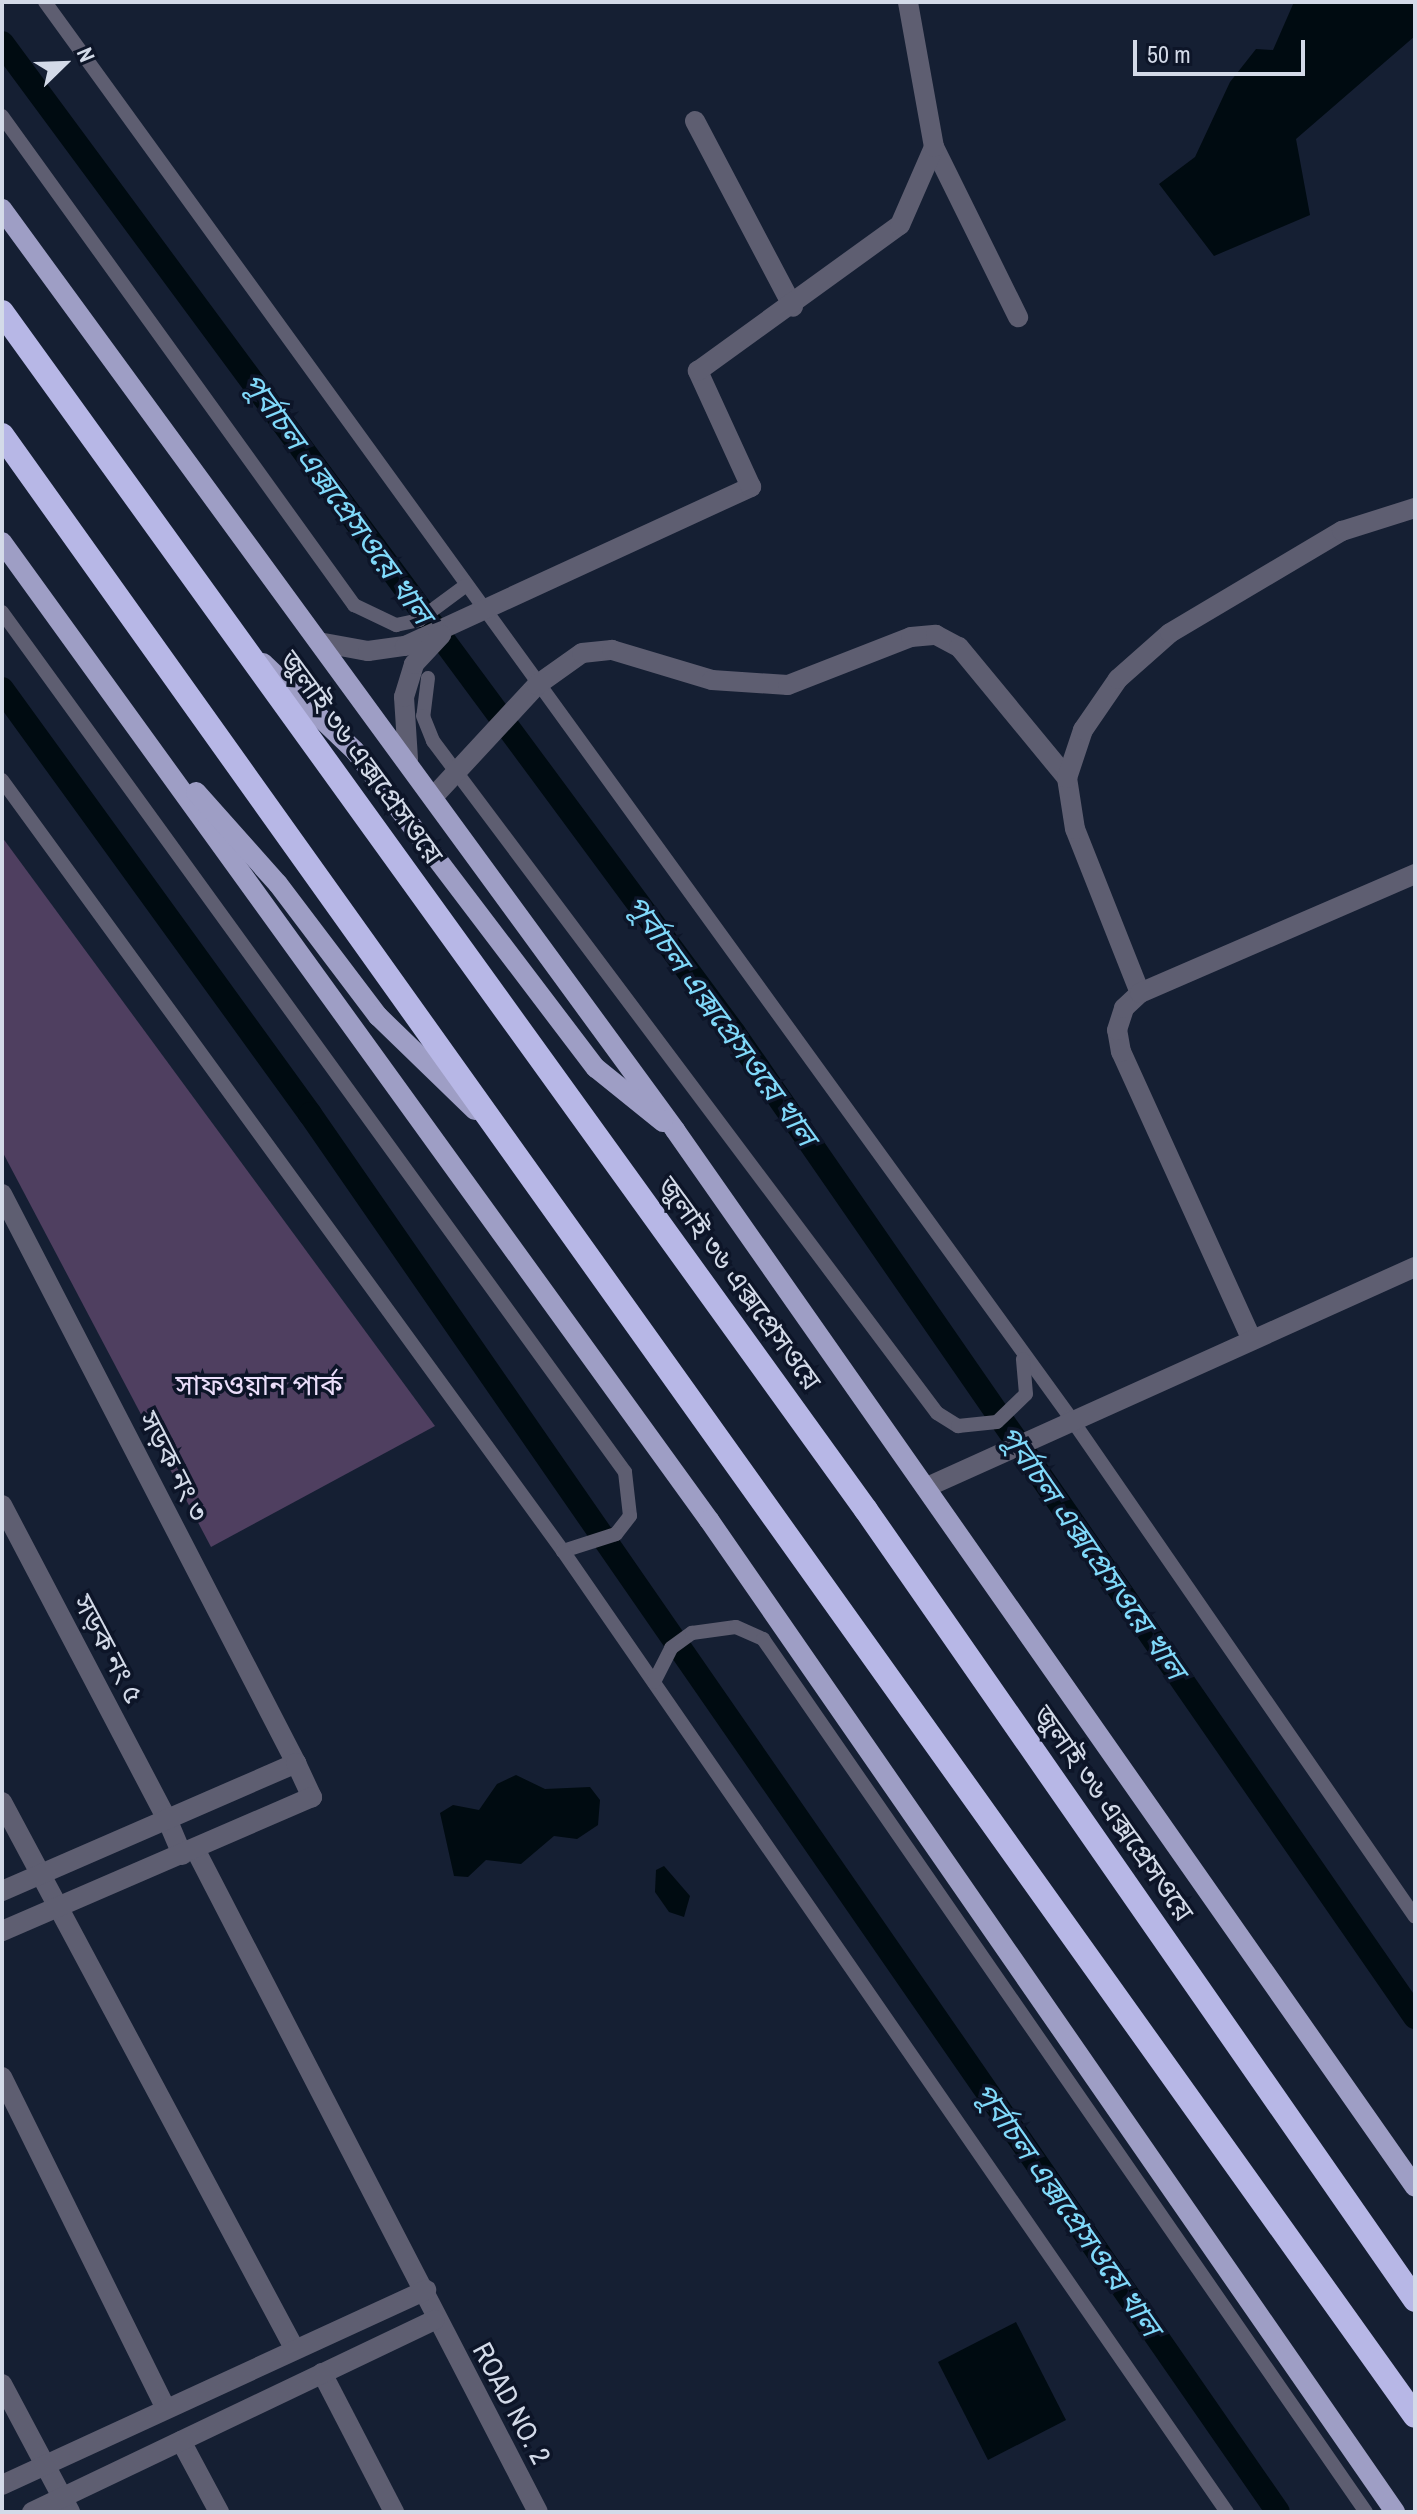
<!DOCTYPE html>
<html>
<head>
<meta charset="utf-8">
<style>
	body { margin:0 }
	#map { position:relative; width:1417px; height:2514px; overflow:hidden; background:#151f33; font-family:"Archivo Narrow","Noto Sans Bengali",sans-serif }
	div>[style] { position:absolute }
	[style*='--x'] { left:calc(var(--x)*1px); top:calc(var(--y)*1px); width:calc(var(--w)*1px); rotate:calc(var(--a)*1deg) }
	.green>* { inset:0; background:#4f3f60 }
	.water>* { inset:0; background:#000b11 }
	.canal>* { height:24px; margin:-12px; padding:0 12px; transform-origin:12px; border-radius:12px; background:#000b11 }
	.pedestrian>* { height:14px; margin:-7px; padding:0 7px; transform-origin:7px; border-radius:7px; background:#5e5e71 }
	.minor>* { height:20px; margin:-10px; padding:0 10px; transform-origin:10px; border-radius:10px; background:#5e5e71 }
	.tertiary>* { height:20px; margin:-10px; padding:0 10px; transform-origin:10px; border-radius:10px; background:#5e5e71 }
	.primary>* { height:20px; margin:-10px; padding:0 10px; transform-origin:10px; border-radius:10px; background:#9e9ec5 }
	.motorway>* { height:24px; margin:-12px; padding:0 12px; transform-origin:12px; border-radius:12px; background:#b7b7e6 }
	span { translate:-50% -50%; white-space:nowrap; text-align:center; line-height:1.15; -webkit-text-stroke:7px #0d1528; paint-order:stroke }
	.street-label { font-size:28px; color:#d3dae8 }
	.park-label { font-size:28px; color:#ebdefa }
	.water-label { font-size:30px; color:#80d9fa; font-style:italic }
	.frame { position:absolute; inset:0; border:4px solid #d3dae8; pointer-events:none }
	.north { position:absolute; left:24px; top:24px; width:80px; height:80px; -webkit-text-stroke:6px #0d1528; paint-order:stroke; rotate:67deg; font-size:22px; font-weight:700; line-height:32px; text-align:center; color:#d3dae8 }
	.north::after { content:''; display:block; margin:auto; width:28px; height:36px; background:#d3dae8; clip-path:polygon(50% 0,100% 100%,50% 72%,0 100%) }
	.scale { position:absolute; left:1133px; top:40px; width:172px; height:36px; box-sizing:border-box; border:4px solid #d3dae8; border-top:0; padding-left:10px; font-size:24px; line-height:28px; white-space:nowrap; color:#d3dae8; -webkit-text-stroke:6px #0d1528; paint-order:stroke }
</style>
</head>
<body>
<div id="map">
	<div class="green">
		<div style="clip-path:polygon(2px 837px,435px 1426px,211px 1547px,2px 1151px)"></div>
	</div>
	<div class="water">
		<div style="clip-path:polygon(1294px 2px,1415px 2px,1415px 36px,1296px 139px,1310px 215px,1214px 256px,1159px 184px,1195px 157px,1230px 82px,1256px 49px,1273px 50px)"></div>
		<div style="clip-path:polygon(516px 1775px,545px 1789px,590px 1787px,600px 1800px,598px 1825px,577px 1839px,554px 1836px,521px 1864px,486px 1860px,468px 1877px,454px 1876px,440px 1813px,453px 1805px,479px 1810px,497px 1784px)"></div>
		<div style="clip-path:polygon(664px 1866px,690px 1896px,684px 1917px,669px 1912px,655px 1892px,656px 1870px)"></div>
		<div style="clip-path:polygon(1016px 2322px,1066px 2420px,988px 2460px,938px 2362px)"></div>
	</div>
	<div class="canal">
		<div style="--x:2;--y:43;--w:1231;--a:53.52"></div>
		<div style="--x:734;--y:1033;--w:1197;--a:55.31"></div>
		<div style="--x:2;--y:689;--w:525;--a:54.07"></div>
		<div style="--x:310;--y:1114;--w:1700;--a:55.3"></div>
	</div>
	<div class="pedestrian">
		<div style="--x:45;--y:2;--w:1747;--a:54.08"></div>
		<div style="--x:1070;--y:1417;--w:607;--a:55.39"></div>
		<div style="--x:2;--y:116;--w:603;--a:54.25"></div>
		<div style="--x:354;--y:605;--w:47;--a:25.5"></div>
		<div style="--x:396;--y:625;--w:24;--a:-12"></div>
		<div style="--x:419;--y:620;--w:57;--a:-36.5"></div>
		<div style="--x:2;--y:612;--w:1062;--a:54.08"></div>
		<div style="--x:625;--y:1472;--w:44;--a:83.5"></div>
		<div style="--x:630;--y:1516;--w:23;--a:128"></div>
		<div style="--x:616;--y:1534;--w:56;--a:162.2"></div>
		<div style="--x:428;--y:678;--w:38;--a:97"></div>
		<div style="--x:423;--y:716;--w:27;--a:68"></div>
		<div style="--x:433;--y:741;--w:840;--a:53.13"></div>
		<div style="--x:937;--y:1413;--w:25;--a:32"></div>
		<div style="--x:958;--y:1426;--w:39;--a:-6"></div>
		<div style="--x:997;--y:1422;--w:40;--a:-44"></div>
		<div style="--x:1026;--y:1394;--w:35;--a:-95"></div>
		<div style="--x:2;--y:780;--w:953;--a:53.96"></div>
		<div style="--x:563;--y:1551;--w:1168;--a:55.36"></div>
		<div style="--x:654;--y:1682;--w:38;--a:-63"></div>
		<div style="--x:671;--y:1648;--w:26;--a:-36"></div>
		<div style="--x:692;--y:1633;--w:44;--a:-7.8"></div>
		<div style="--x:736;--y:1627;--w:30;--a:24"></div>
		<div style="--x:763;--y:1639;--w:1061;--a:55.37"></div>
	</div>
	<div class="minor">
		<div style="--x:695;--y:121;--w:210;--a:62.2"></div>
		<div style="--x:934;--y:147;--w:190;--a:63.7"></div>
		<div style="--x:435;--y:795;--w:150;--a:-47.2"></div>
		<div style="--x:537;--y:685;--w:55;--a:-35.4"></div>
		<div style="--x:582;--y:653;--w:30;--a:-6"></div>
		<div style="--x:612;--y:650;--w:104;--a:16.7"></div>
		<div style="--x:712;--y:680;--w:76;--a:3.8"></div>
		<div style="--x:788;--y:685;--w:132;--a:-21.3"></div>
		<div style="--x:911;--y:637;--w:25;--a:-5"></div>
		<div style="--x:936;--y:635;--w:26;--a:28"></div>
		<div style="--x:959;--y:647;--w:170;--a:50.5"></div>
		<div style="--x:1140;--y:993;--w:176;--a:-111.6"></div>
		<div style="--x:1075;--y:829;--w:52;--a:-98.9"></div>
		<div style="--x:1067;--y:778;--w:51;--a:-71.6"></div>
		<div style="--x:1083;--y:730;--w:62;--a:-55.5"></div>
		<div style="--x:1118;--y:679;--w:69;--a:-41.5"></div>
		<div style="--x:1170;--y:633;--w:200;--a:-30.7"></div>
		<div style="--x:1342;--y:531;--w:77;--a:-17.5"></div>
		<div style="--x:2;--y:1194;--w:640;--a:62.67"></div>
		<div style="--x:1251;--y:1338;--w:314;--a:-114.4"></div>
		<div style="--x:1121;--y:1052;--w:22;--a:-100"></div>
		<div style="--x:1117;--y:1030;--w:23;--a:-72"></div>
		<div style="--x:1124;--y:1008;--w:22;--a:-43"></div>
		<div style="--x:1140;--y:993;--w:300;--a:-23.4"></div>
		<div style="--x:927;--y:1487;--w:535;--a:-24.27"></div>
		<div style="--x:2;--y:1505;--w:355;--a:62.3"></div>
		<div style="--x:2;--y:1802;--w:617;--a:61.86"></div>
		<div style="--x:195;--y:1849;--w:746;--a:62.65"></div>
		<div style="--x:2;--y:2077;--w:368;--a:63.7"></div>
		<div style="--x:322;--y:2373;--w:157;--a:62.6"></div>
		<div style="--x:2;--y:2384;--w:145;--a:62"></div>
		<div style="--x:181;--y:2441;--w:81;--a:61.8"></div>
		<div style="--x:2;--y:2485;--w:467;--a:-24.7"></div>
		<div style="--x:32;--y:2512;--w:446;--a:-25.5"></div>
	</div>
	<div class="tertiary">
		<div style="--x:324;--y:643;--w:45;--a:10.3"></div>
		<div style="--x:368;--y:651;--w:37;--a:-8"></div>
		<div style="--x:405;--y:646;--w:381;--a:-24.7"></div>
		<div style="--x:751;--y:487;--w:128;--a:-114.6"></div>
		<div style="--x:698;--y:371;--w:249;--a:-35.9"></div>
		<div style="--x:900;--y:225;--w:85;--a:-66.4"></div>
		<div style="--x:934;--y:147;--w:147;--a:-100.2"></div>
		<div style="--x:408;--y:759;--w:62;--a:-93.7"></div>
		<div style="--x:404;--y:697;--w:34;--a:-73"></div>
		<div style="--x:414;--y:664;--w:40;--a:-47"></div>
		<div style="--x:167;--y:1819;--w:39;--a:67"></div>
		<div style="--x:2;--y:1891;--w:321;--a:-23.5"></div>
		<div style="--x:296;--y:1763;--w:38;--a:65"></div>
		<div style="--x:312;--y:1797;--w:338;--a:156.6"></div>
	</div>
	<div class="primary">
		<div style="--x:2;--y:209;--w:1141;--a:53.84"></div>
		<div style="--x:675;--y:1130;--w:1290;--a:55"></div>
		<div style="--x:2;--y:542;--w:1207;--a:54.14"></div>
		<div style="--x:709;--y:1520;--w:1206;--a:55.33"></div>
		<div style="--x:263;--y:663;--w:127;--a:43.7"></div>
		<div style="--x:355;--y:751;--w:398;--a:52.8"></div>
		<div style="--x:596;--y:1068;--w:86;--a:38.9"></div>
		<div style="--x:196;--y:792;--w:123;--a:48.3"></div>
		<div style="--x:278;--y:884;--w:166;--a:52.9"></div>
		<div style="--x:378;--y:1016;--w:135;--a:44.1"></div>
	</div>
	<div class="motorway">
		<div style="--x:2;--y:312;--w:1477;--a:54.2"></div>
		<div style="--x:866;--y:1510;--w:962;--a:55.2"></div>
		<div style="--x:2;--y:435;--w:2433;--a:54.5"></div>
	</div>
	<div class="street-label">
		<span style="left:362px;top:757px;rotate:54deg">জুলাই ৩৬ এক্সপ্রেসওয়ে</span>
		<span style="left:740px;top:1283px;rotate:54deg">জুলাই ৩৬ এক্সপ্রেসওয়ে</span>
		<span style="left:174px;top:1466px;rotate:63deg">সড়ক নং ৩</span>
		<span style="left:109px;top:1649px;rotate:62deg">সড়ক নং ৫</span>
		<span style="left:1114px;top:1813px;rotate:55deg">জুলাই ৩৬ এক্সপ্রেসওয়ে</span>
		<span style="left:512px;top:2403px;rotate:62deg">ROAD NO. 2</span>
	</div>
	<div class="park-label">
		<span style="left:259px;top:1385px">সাফওয়ান পার্ক</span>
	</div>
	<div class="water-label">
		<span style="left:338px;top:498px;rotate:54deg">পূর্বাচল এক্সপ্রেসওয়ে খাল</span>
		<span style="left:722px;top:1020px;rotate:54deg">পূর্বাচল এক্সপ্রেসওয়ে খাল</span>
		<span style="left:1093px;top:1552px;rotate:55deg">পূর্বাচল এক্সপ্রেসওয়ে খাল</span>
		<span style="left:1068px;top:2209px;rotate:55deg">পূর্বাচল এক্সপ্রেসওয়ে খাল</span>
	</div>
	<div class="frame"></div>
	<div class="north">N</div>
	<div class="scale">50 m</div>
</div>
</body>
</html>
